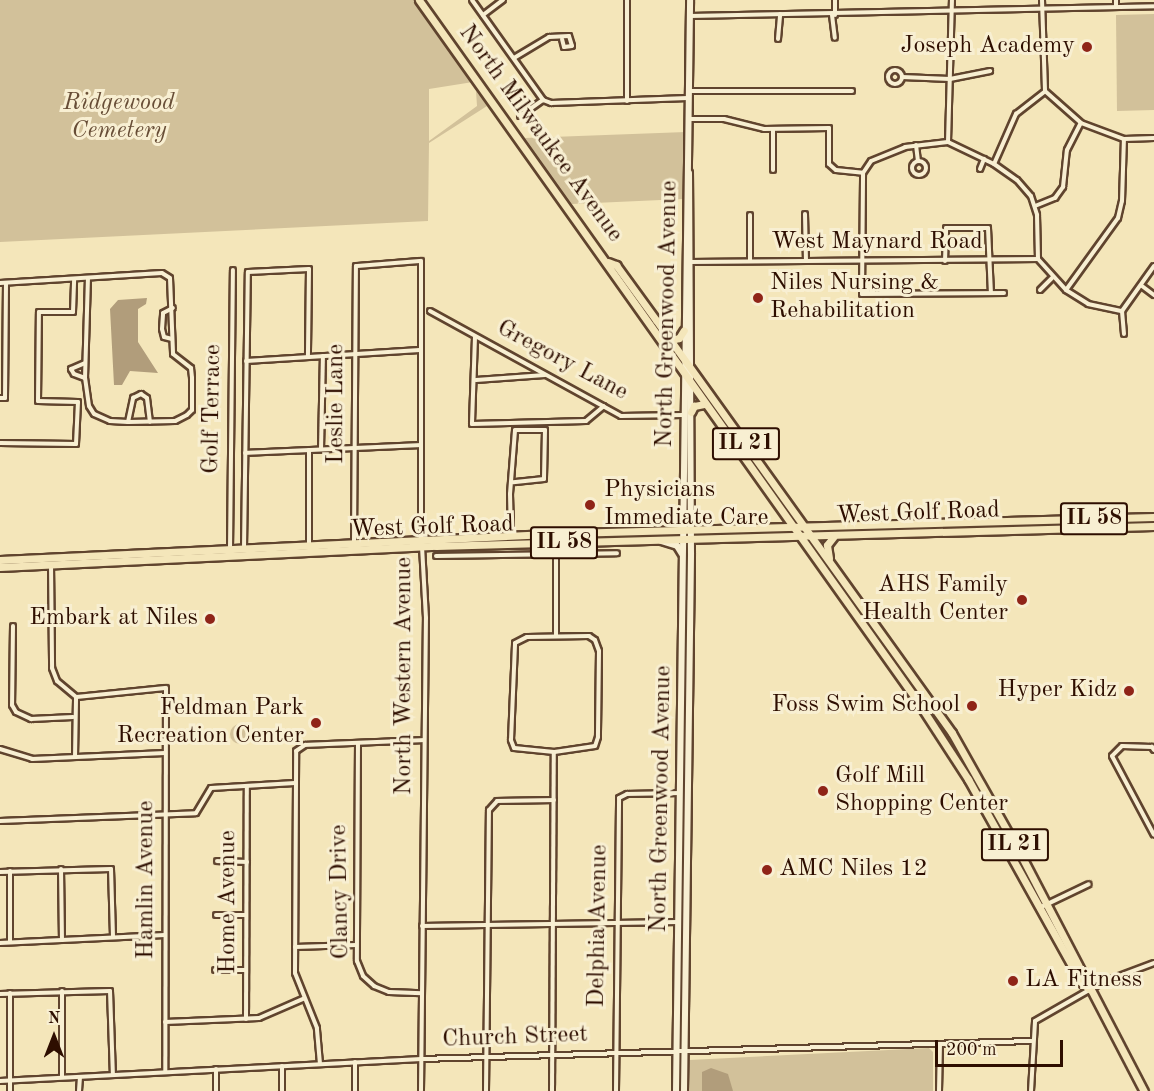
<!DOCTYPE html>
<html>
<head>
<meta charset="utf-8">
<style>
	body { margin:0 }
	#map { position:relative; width:1154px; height:1091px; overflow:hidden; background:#f4e6ba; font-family:"Old Standard TT",serif }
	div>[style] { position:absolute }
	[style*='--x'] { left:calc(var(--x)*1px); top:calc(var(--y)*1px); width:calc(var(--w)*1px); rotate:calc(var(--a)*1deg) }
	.green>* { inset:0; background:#d2c19a }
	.round { border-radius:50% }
	.water>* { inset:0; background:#b19d7b }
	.roads { filter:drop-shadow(2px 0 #60442e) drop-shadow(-2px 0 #60442e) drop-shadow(0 2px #60442e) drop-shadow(0 -2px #60442e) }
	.street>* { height:4px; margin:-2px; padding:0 2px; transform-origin:2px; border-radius:2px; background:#f8efd2 }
	.street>.ring { margin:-2px; padding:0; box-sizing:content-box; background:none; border:4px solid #f8efd2; border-radius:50% }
	.secondary>* { height:6px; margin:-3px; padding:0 3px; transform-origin:3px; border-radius:3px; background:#f8efd2 }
	.primary>* { height:7px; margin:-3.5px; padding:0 3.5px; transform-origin:3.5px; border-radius:3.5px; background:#f4e6ba }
	.dots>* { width:16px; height:16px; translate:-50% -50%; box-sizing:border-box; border:3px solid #f8efd2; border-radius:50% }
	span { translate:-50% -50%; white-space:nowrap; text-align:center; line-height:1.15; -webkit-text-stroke:6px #f8efd2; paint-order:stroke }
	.shield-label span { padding:2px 4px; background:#f8efd2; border:2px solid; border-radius:4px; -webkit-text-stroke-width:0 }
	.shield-label { font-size:22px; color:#2e0e00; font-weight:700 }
	.poi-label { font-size:24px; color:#2e0e00 }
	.right { translate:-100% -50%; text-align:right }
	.left { translate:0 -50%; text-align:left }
	.park-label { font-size:24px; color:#674d36; font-style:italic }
	.street-label { font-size:24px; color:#2e0e00 }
	.north { position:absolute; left:24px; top:1007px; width:60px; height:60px; -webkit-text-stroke:4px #f8efd2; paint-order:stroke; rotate:0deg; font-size:16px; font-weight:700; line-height:24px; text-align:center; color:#2e0e00 }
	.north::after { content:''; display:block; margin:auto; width:21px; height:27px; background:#2e0e00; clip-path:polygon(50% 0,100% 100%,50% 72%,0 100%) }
	.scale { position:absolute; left:935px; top:1040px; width:128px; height:27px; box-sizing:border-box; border:3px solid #2e0e00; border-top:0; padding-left:8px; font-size:18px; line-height:21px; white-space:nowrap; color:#2e0e00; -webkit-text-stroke:4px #f8efd2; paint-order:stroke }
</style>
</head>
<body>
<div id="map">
	<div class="green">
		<div style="clip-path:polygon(0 0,414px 0,473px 82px,429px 89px,429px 141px,477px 106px,476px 91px,487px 106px,429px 143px,428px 221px,0 242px)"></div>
		<div style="clip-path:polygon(1154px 14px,1154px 110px,1117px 111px,1116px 15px)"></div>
		<div style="clip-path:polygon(686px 132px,683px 199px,572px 204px,525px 138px)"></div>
		<div class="round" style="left:230px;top:724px;width:20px;height:20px"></div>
		<div style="clip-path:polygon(929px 1048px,933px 1052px,933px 1091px,688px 1091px,689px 1060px)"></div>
	</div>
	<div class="water">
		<div style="clip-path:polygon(147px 298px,146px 304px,138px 309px,138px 342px,158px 373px,130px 371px,122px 385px,114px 385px,110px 309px,118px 300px)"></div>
		<div style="clip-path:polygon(711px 1068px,728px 1074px,733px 1091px,702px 1091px,702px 1072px)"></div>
	</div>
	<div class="roads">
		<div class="street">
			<div style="--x:472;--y:0;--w:123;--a:54.6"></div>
			<div style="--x:835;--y:0;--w:15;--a:90"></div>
			<div style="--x:1042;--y:0;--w:91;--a:88.1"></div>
			<div style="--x:1045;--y:91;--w:48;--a:41.6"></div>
			<div style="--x:1081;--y:123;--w:46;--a:20.4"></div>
			<div style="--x:1124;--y:139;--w:30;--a:-2"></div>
			<div style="--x:1116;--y:0;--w:7;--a:90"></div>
			<div style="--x:483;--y:15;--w:25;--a:-37"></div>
			<div style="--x:832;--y:15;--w:23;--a:83"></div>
			<div style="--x:692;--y:16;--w:462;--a:-1.2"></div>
			<div style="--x:778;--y:39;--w:25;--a:-85"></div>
			<div style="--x:514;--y:58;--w:41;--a:-31"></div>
			<div style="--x:549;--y:37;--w:20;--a:-3"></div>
			<div style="--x:569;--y:36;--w:10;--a:73"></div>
			<div style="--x:572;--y:46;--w:8;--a:173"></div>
			<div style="--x:564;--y:47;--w:8;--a:-104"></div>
			<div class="ring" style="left:888px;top:70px;width:10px;height:10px"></div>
			<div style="--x:902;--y:77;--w:48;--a:2.4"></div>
			<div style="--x:950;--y:79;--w:41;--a:-11.3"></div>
			<div style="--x:689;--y:91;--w:163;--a:0"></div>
			<div style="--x:627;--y:101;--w:101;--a:-90"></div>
			<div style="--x:520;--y:116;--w:28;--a:-35"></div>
			<div style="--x:543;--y:100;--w:9;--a:21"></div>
			<div style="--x:551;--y:103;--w:137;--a:-2.1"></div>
			<div style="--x:689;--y:119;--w:35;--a:0"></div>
			<div style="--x:724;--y:119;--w:41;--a:14"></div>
			<div style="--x:764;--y:129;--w:65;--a:-0.9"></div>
			<div style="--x:829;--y:128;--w:36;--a:90"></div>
			<div style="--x:829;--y:164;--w:9;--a:41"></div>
			<div style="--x:836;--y:170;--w:27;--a:6"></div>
			<div style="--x:773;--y:129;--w:41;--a:90"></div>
			<div style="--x:948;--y:142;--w:142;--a:-88.4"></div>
			<div style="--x:916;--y:145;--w:16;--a:83"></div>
			<div class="ring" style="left:912px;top:161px;width:10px;height:10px"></div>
			<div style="--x:994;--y:164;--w:55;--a:-66.3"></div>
			<div style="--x:1016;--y:114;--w:37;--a:-38"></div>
			<div style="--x:980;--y:169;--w:11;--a:-68"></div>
			<div style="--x:1035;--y:206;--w:22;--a:-22"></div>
			<div style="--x:1055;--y:198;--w:14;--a:-54"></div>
			<div style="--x:1063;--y:187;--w:37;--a:-84"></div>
			<div style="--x:1067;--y:150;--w:30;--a:-63"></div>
			<div style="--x:805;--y:214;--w:47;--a:88.8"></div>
			<div style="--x:1038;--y:259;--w:42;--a:47.9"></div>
			<div style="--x:1066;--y:290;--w:26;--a:32"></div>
			<div style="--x:1088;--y:304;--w:35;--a:12"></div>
			<div style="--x:750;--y:261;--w:46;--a:-90"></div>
			<div style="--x:945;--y:261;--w:33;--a:-88"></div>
			<div style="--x:946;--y:228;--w:42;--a:0"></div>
			<div style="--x:988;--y:228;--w:65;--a:87.4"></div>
			<div style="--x:692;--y:262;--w:346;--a:-0.5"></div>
			<div style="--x:0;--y:283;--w:162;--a:-3.5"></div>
			<div style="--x:162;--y:273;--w:9;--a:32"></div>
			<div style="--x:170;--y:278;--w:76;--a:87.7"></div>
			<div style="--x:173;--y:354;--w:23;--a:38"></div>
			<div style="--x:191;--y:368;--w:10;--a:84"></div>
			<div style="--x:192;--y:378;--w:32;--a:90"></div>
			<div style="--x:192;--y:410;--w:7;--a:135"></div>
			<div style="--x:187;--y:415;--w:13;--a:153"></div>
			<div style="--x:175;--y:421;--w:47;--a:178.8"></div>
			<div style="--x:128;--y:422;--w:18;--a:-177"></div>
			<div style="--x:110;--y:421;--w:17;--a:-156"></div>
			<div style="--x:94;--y:414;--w:9;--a:-122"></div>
			<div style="--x:89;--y:406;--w:28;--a:-98"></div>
			<div style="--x:85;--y:378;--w:99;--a:-88.3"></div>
			<div style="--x:1142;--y:286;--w:15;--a:37"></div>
			<div style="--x:1040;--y:290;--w:17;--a:-45"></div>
			<div style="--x:1066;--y:290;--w:89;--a:-54.2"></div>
			<div style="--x:1118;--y:218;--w:17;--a:-77"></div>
			<div style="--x:1122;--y:201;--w:62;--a:-88.2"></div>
			<div style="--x:1004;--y:293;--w:142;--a:179.6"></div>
			<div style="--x:862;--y:294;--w:121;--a:-89.5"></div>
			<div style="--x:863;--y:173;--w:14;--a:-56"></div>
			<div style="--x:871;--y:161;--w:37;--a:-22"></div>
			<div style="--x:905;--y:147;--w:43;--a:-6.6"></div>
			<div style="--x:948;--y:142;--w:51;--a:25.6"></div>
			<div style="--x:994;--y:164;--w:28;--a:35"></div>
			<div style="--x:1017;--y:180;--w:21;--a:49"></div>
			<div style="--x:1031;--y:196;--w:20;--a:72"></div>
			<div style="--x:1037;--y:215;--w:44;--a:88.7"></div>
			<div style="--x:430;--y:311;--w:218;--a:28.8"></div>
			<div style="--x:621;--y:416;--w:62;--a:-0.9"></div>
			<div style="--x:1124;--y:334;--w:23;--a:-95"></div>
			<div style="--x:1122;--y:311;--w:55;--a:-54.6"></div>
			<div style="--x:475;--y:337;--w:87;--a:92"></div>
			<div style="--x:472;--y:424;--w:114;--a:-1.5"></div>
			<div style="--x:586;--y:421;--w:23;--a:-40"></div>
			<div style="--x:172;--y:339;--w:8;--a:-166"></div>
			<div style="--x:164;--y:337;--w:8;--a:-104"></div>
			<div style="--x:162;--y:329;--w:16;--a:-86"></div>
			<div style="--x:163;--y:313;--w:11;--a:-27"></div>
			<div style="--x:246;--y:361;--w:174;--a:-3.6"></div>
			<div style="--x:85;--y:378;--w:12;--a:-160"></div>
			<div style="--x:74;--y:374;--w:6;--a:-121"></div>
			<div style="--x:71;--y:369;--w:15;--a:-23"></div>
			<div style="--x:476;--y:380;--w:69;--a:-4.1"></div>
			<div style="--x:0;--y:398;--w:5;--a:0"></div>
			<div style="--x:5;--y:398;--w:115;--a:-89.5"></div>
			<div style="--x:128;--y:422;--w:25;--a:-78"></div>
			<div style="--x:133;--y:398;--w:9;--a:-27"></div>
			<div style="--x:141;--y:394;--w:7;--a:34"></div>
			<div style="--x:147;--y:398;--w:24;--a:83"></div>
			<div style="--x:0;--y:443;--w:76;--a:0.8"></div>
			<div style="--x:76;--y:444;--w:42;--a:-87.3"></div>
			<div style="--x:78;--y:402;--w:40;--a:-178.6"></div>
			<div style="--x:38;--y:401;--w:89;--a:-89.4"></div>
			<div style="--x:39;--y:312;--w:34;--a:0"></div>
			<div style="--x:73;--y:312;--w:32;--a:-88"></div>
			<div style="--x:321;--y:449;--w:93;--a:-88.8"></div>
			<div style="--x:245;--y:453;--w:175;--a:-2.6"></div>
			<div style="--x:511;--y:535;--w:41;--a:-91.4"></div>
			<div style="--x:510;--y:494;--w:64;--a:-85.5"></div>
			<div style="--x:515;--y:430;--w:30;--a:0"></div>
			<div style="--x:545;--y:430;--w:49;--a:91.2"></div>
			<div style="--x:544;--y:479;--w:31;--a:174"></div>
			<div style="--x:354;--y:542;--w:276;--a:-89.6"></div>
			<div style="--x:356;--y:266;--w:65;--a:-4.4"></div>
			<div style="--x:421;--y:261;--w:279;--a:90"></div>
			<div style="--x:309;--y:545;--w:95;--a:-90"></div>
			<div style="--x:244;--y:548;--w:276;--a:-89.2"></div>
			<div style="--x:248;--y:272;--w:61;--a:-2.8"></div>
			<div style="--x:309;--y:269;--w:88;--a:90.7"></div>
			<div style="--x:230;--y:549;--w:279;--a:-89.4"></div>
			<div style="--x:436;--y:556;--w:181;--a:-0.9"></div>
			<div style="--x:51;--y:564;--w:104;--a:89.4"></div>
			<div style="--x:52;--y:668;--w:14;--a:69"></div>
			<div style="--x:57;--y:681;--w:25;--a:40"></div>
			<div style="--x:13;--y:626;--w:79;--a:90.7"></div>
			<div style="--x:12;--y:705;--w:8;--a:60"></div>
			<div style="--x:16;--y:712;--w:17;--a:25"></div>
			<div style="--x:31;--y:719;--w:42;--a:-2.7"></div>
			<div style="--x:556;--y:636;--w:92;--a:-90"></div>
			<div style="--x:589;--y:636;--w:7;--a:34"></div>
			<div style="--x:595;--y:640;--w:12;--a:70"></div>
			<div style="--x:599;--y:651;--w:86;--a:90.7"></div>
			<div style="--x:598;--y:737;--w:9;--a:108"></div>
			<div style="--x:595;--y:746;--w:41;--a:171.7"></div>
			<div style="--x:554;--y:752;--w:40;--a:-174.3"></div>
			<div style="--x:514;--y:748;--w:9;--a:-111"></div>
			<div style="--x:511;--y:740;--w:97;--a:-87.6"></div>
			<div style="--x:515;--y:643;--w:13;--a:-27"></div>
			<div style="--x:527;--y:637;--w:62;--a:-0.9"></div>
			<div style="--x:76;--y:697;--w:90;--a:-5.7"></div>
			<div style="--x:166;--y:688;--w:384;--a:90.1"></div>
			<div style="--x:358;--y:743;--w:218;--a:90.3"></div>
			<div style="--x:357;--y:961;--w:16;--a:68"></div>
			<div style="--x:363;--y:976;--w:15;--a:42"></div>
			<div style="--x:374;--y:986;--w:16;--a:22"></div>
			<div style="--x:389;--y:992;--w:33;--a:2"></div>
			<div style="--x:0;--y:749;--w:34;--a:17"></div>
			<div style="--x:32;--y:759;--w:133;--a:-2.6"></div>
			<div style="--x:1154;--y:750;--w:4;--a:-124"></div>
			<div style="--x:1152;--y:747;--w:30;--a:-178"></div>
			<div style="--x:1122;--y:746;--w:14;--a:135"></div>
			<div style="--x:1112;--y:756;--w:89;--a:62"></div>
			<div style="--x:75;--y:757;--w:60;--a:-89"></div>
			<div style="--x:0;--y:821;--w:196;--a:-2.3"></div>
			<div style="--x:196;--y:813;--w:29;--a:-59"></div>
			<div style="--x:211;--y:788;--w:84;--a:-3.4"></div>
			<div style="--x:217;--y:861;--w:30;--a:2"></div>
			<div style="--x:61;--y:869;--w:71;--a:89.2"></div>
			<div style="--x:0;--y:872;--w:111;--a:-1.5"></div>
			<div style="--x:111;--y:869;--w:68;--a:88.3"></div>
			<div style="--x:1039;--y:908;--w:55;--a:-25.6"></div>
			<div style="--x:216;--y:915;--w:30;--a:0"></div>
			<div style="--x:422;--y:926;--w:256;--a:-0.9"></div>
			<div style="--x:10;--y:942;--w:71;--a:-90"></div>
			<div style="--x:0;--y:943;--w:165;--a:-2.8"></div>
			<div style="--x:295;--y:947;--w:61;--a:-1.9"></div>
			<div style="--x:215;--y:970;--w:31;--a:0"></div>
			<div style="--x:62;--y:991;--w:86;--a:90"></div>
			<div style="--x:10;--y:993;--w:98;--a:90"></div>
			<div style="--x:0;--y:994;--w:110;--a:-1.6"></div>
			<div style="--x:110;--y:991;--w:84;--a:88"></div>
			<div style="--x:246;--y:1019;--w:233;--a:-89.8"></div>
			<div style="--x:165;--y:1022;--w:94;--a:-2.4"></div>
			<div style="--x:259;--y:1018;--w:48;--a:-23.4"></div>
			<div style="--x:320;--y:1064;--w:36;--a:-95"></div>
			<div style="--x:317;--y:1028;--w:59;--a:-111.8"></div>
			<div style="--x:295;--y:973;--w:222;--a:-89.7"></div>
			<div style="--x:296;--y:751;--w:11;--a:-34"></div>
			<div style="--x:305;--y:745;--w:119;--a:-2.4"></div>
			<div style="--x:0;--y:1081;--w:422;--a:-3"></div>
			<div style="--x:421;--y:1059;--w:611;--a:-1.69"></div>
			<div style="--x:79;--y:1091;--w:14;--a:-86"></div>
			<div style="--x:216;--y:1091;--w:22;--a:-90"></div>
			<div style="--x:282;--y:1091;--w:25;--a:-90"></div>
			<div style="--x:355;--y:1091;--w:29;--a:-90"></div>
			<div style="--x:421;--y:1091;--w:473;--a:-89.4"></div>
			<div style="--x:426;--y:618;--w:71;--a:-93.2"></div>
			<div style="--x:486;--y:1091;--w:281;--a:-89.4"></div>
			<div style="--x:489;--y:810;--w:12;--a:-48"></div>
			<div style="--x:497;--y:801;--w:57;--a:-1"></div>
			<div style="--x:552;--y:1091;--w:339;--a:-89.7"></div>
			<div style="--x:616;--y:1091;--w:293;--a:-89.4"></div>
			<div style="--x:619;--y:798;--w:9;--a:-27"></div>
			<div style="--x:627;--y:794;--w:52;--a:-1.1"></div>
			<div style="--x:939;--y:1091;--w:47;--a:-88.8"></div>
			<div style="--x:1031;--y:1091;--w:70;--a:-86.7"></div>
			<div style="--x:1035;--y:1021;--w:78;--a:-29.8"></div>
			<div style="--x:1103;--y:982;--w:54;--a:-20.4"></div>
		</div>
		<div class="secondary">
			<div style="--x:661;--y:541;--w:17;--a:17"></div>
			<div style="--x:677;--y:546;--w:9;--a:58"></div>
			<div style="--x:676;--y:1091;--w:1091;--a:-89.26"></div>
			<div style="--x:684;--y:1091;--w:538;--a:-89.25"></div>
			<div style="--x:691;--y:553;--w:380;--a:-90.3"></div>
		</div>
		<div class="primary">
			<div style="--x:419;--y:0;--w:861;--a:54.59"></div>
			<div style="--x:918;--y:702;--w:92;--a:57"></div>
			<div style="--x:968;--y:779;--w:232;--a:60.9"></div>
			<div style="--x:1081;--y:982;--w:11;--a:41"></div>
			<div style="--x:608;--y:262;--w:9;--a:21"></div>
			<div style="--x:616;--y:265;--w:68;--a:54"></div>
			<div style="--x:656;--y:320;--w:508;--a:54.37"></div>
			<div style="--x:952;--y:733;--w:142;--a:60.6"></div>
			<div style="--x:1022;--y:857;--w:264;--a:62.5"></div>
			<div style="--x:671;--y:340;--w:8;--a:-14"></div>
			<div style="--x:679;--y:338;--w:9;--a:-58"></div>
			<div style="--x:691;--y:412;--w:7;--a:-63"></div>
			<div style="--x:694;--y:406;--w:10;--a:-11"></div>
			<div style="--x:829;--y:558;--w:13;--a:-99"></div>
			<div style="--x:827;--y:545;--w:11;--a:-52"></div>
			<div style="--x:0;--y:560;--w:570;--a:-2.72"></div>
			<div style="--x:569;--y:533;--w:585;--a:-1.57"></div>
			<div style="--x:0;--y:567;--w:437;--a:-2.8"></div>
			<div style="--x:436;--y:546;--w:718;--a:-1.6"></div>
		</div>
	</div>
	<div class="dots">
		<div style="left:1087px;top:47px;background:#8f2418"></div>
		<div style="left:758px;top:298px;background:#8f2418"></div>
		<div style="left:590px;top:505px;background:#8f2418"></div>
		<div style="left:1022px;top:600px;background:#8f2418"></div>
		<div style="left:210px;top:619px;background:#8f2418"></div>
		<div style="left:1129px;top:691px;background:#8f2418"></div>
		<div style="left:972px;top:706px;background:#8f2418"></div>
		<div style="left:316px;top:723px;background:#8f2418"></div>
		<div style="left:823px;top:791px;background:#8f2418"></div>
		<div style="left:767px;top:870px;background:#8f2418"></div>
		<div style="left:1013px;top:981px;background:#8f2418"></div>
	</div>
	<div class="shield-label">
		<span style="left:746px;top:444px">IL 21</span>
		<span style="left:1094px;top:519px">IL 58</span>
		<span style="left:564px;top:543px">IL 58</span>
		<span style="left:1015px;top:845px">IL 21</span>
	</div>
	<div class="poi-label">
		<span class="right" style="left:1075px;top:47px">Joseph Academy</span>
		<span class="left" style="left:770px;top:298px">Niles Nursing &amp;<br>Rehabilitation</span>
		<span class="left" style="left:604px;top:505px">Physicians<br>Immediate Care</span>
		<span class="right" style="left:1008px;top:600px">AHS Family<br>Health Center</span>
		<span class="right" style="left:198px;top:619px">Embark at Niles</span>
		<span class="right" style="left:1117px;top:691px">Hyper Kidz</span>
		<span class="right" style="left:960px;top:706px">Foss Swim School</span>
		<span class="right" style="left:304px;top:723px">Feldman Park<br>Recreation Center</span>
		<span class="left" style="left:835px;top:791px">Golf Mill<br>Shopping Center</span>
		<span class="left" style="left:779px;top:870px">AMC Niles 12</span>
		<span class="left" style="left:1025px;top:981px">LA Fitness</span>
	</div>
	<div class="park-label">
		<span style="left:119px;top:118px">Ridgewood<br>Cemetery</span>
	</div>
	<div class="street-label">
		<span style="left:540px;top:134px;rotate:54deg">North Milwaukee Avenue</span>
		<span style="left:877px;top:243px">West Maynard Road</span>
		<span style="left:668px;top:314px;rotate:-89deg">North Greenwood Avenue</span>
		<span style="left:562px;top:361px;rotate:28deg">Gregory Lane</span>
		<span style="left:337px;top:404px;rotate:-90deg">Leslie Lane</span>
		<span style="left:213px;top:409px;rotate:-89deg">Golf Terrace</span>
		<span style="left:918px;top:514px;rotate:-2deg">West Golf Road</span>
		<span style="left:432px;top:528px;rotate:-2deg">West Golf Road</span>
		<span style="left:405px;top:676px;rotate:-90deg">North Western Avenue</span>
		<span style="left:662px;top:799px;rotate:-89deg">North Greenwood Avenue</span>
		<span style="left:147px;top:880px;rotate:-90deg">Hamlin Avenue</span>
		<span style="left:341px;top:892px;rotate:-91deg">Clancy Drive</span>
		<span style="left:229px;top:902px;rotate:-90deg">Home Avenue</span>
		<span style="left:599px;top:926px;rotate:-89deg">Delphia Avenue</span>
		<span style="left:515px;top:1038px;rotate:-2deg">Church Street</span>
	</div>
	<div class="north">N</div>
	<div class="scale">200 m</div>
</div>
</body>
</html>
